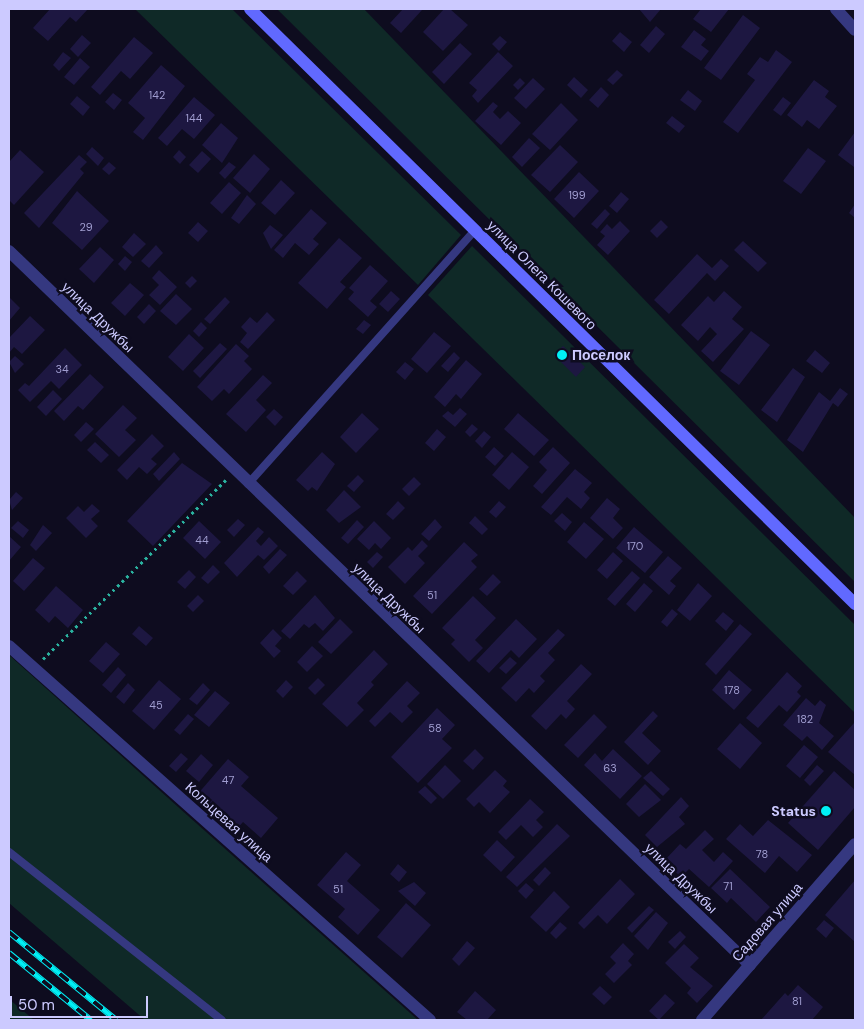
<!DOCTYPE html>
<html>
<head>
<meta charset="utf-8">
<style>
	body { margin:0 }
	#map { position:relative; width:864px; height:1029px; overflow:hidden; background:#0e0c1f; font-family:"DM Sans",sans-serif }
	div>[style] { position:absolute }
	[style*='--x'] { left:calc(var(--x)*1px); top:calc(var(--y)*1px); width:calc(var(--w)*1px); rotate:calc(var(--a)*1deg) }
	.green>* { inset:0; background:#0f2927 }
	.building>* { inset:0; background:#1d1741 }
	.path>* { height:3px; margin-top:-1.5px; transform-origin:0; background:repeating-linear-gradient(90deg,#2ab3a0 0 2.5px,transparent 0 6.5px) }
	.lane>* { height:8px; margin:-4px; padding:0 4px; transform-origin:4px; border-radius:4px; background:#353880 }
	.street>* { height:12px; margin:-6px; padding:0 6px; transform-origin:6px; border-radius:6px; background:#353880 }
	.secondary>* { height:12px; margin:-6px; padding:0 6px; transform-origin:6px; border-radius:6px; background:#6169ff }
	.rail>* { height:5.5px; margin-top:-2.75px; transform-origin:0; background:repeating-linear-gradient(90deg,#0e0c1f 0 11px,#00eff5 0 22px); box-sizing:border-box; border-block:1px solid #00eff5 }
	.dots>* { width:14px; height:14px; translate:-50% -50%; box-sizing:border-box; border:2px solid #0e0c1f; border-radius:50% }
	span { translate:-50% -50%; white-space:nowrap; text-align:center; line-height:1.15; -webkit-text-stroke:5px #0e0c1f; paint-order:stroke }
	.number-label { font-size:11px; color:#a09dd0 }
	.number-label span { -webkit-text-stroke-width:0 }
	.street-label { font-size:14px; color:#cccaff }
	.poi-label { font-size:14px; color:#cccaff; font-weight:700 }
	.left { translate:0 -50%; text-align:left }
	.right { translate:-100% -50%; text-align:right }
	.frame { position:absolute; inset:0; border:10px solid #cccaff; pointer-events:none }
	.scale { position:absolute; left:10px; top:996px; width:138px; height:22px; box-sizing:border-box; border:2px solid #cccaff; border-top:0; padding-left:6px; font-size:15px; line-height:18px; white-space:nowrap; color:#cccaff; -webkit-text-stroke:4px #0e0c1f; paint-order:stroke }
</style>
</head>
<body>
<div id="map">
	<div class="green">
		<div style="clip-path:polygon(135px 9px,232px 9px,461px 235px,418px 285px)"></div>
		<div style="clip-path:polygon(277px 9px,364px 9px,855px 518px,855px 582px)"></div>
		<div style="clip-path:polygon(472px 246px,855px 625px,855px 713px,428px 295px)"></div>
		<div style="clip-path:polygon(9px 655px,187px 815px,418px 1020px,145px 1020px,9px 903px)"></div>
		<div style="clip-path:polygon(9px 999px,34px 1020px,9px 1020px)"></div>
	</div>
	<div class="building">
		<div style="clip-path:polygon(50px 9px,88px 9px,76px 22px,70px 17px,48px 41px,33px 28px)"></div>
		<div style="clip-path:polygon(403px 9px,422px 10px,401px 33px,390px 23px)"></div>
		<div style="clip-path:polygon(444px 9px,450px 9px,468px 25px,443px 51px,423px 32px)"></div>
		<div style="clip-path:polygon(639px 9px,661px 9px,650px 22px)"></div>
		<div style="clip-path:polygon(701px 9px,729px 9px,711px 32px,693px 19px)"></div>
		<div style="clip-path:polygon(743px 15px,760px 28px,721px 80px,704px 68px)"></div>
		<div style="clip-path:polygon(656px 26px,665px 34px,649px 53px,640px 45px)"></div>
		<div style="clip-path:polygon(694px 30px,706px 39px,701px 45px,709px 51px,701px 61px,681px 47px)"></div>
		<div style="clip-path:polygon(620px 32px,632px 42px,624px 52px,612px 41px)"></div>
		<div style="clip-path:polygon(82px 35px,91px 43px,78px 57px,70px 49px)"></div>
		<div style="clip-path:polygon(500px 36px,507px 42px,499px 51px,492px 44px)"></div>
		<div style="clip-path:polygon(134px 37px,153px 53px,130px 79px,121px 71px,100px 95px,91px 87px)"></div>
		<div style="clip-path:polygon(460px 43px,472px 54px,444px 84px,432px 72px)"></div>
		<div style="clip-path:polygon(776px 50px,792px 62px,738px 133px,723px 122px,755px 80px,747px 74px,760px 57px,768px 62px)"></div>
		<div style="clip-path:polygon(63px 52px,71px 58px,59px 71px,53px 65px)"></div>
		<div style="clip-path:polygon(498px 52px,513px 66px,478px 103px,472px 96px,477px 90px,469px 83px)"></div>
		<div style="clip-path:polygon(80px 58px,90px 67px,74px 85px,64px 77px)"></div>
		<div style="clip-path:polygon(161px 65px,185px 86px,143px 140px,133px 132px,145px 118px,128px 103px)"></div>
		<div style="clip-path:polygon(617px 70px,623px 75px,613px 85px,607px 80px)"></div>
		<div style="clip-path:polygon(574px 77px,588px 90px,581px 98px,567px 85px)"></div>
		<div style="clip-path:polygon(520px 78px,525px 83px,518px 90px,513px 85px)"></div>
		<div style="clip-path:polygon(533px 78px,545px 89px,526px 109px,514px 98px)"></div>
		<div style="clip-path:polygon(814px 80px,829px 91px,825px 97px,837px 106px,819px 129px,807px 120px,802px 127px,787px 115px)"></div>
		<div style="clip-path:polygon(601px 87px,609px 95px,598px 108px,589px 100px)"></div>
		<div style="clip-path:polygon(688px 90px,702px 101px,695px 111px,680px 100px)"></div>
		<div style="clip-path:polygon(113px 93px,122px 100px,114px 110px,105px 102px)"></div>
		<div style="clip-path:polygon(77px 96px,90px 107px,83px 116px,70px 104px)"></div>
		<div style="clip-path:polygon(194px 97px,215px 115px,194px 139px,182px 129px,167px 146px,158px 138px)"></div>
		<div style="clip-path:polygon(783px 97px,791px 103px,781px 116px,773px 110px)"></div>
		<div style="clip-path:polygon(493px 102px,498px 106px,493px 112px,500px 119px,508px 111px,521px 123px,501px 145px,475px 121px)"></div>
		<div style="clip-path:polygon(561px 103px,578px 120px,550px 150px,532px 134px)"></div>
		<div style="clip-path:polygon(672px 116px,685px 126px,679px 133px,666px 123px)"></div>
		<div style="clip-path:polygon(221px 123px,238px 138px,222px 163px,202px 145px)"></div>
		<div style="clip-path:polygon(855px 132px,855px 164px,854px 167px,838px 155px)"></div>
		<div style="clip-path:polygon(529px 138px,540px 148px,522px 167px,512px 157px)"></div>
		<div style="clip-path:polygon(560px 145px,578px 162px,550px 192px,531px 175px)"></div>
		<div style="clip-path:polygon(92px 147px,104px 158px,98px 166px,86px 154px)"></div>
		<div style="clip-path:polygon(808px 148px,826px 161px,801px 194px,783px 181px)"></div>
		<div style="clip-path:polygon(20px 150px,44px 172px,14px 205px,9px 200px,9px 162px)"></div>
		<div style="clip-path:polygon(179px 150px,186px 157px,180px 164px,173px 157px)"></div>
		<div style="clip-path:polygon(202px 151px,211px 159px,198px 173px,189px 165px)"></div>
		<div style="clip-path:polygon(254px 154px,270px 169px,250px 193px,233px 178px)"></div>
		<div style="clip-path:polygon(79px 155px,87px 162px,80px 169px,84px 173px,39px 228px,24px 213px)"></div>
		<div style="clip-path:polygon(109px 162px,116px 168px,109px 175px,102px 169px)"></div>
		<div style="clip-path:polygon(229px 162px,236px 167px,225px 179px,219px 173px)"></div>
		<div style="clip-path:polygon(579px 172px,599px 191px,574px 218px,554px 199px)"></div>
		<div style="clip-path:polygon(281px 180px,295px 193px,275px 215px,261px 203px)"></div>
		<div style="clip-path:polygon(229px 182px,241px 193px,222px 214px,210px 203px)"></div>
		<div style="clip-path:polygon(77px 191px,109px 221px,82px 250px,52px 223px)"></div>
		<div style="clip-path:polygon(621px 192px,629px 199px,617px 213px,609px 206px)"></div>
		<div style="clip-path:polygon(247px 195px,256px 204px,239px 224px,231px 218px)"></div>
		<div style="clip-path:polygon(855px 204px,855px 218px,849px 213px)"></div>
		<div style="clip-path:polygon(311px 209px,327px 223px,313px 239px,319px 244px,309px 255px,295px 243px,283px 258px,274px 250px)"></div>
		<div style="clip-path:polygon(605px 209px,610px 214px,597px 229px,591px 224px)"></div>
		<div style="clip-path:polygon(661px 220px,668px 227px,657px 238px,650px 231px)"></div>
		<div style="clip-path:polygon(620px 221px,630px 231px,608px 255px,597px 245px,605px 236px,600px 232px,607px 224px,612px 229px)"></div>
		<div style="clip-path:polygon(198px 222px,208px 231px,198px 242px,188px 233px)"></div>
		<div style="clip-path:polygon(270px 225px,283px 235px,271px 249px,263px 233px)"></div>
		<div style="clip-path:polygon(134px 233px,146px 244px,133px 257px,122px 247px)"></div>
		<div style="clip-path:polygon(339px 238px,362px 258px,340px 282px,346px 287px,327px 309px,298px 283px)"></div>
		<div style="clip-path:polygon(743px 241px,767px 263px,758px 272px,734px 250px)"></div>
		<div style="clip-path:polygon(156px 245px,163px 253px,149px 268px,141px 261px)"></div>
		<div style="clip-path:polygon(100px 247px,114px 260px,94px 283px,79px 269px)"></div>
		<div style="clip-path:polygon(697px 254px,712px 268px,721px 259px,729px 266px,715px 281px,707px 273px,669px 314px,654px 300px)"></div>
		<div style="clip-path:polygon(125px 256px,132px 262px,125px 271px,118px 264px)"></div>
		<div style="clip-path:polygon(370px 265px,388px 281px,370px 301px,377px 307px,368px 317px,348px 299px,354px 292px,349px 288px)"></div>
		<div style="clip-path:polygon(159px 270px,177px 287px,160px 305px,149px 295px,159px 285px,152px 278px)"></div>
		<div style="clip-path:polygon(192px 276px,197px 281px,190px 288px,185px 283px)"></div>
		<div style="clip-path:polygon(130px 283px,144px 295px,125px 316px,111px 303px)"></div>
		<div style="clip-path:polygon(391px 291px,400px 299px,388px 312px,379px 304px)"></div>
		<div style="clip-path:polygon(724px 291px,742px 307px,732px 319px,744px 329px,713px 362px,701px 351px,717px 334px,710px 327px,698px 341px,681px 325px,708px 296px,714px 302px)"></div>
		<div style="clip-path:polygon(176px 294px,192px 309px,176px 325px,160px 311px)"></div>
		<div style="clip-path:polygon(9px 297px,20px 308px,9px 321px)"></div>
		<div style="clip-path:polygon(225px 297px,230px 302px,210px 324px,204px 319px)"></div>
		<div style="clip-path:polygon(149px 304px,156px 311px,144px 324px,137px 317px)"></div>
		<div style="clip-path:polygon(267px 312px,275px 320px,248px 349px,240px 342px,247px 333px,241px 327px,250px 317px,257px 323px)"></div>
		<div style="clip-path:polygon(30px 316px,45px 330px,22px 354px,14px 347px,9px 353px,9px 338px)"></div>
		<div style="clip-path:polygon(364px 320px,371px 325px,363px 334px,356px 329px)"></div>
		<div style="clip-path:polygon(201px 322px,207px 328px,199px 337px,193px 331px)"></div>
		<div style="clip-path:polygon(751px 331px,770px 345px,739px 385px,720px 371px)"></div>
		<div style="clip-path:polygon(434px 332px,451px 346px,427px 373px,411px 359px)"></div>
		<div style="clip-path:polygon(189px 334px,204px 348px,183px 371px,168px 357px)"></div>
		<div style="clip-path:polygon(220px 343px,227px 349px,200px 378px,193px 371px)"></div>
		<div style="clip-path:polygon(236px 344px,249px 356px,244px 361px,252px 369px,229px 394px,224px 389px,212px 401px,197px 387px)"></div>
		<div style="clip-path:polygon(563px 346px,585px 367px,576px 377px,554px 355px)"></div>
		<div style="clip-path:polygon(65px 348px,82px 365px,59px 389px,51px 381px,30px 402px,18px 390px,25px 383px,29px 386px)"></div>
		<div style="clip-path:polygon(815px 350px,830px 363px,822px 373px,806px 361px)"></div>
		<div style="clip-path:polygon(454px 352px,460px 358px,448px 372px,441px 366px)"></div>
		<div style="clip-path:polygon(15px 356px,24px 364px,15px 373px,9px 362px)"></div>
		<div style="clip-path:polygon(466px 360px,482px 374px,461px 399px,456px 394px,445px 407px,434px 397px)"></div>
		<div style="clip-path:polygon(405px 362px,414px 369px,405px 380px,396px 372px)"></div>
		<div style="clip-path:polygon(793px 368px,805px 377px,777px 422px,761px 410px)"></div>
		<div style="clip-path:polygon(90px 374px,104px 387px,83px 410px,78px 406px,64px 421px,54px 411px)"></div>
		<div style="clip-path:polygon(263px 375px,272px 383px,256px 400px,266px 410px,246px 432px,226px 414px)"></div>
		<div style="clip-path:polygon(840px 388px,848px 394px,838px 407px,833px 403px,803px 452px,787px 440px,819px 392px,830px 401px)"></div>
		<div style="clip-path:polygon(53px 390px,62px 399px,46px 416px,37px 407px)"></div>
		<div style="clip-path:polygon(123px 405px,137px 418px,125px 430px,136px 440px,119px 457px,95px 434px)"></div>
		<div style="clip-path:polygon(460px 408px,467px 414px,455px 427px,442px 416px,448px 411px,453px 415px)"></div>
		<div style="clip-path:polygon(274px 409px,283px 417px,275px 426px,266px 417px)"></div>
		<div style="clip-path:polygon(362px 413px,379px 429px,356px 453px,340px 437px)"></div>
		<div style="clip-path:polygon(518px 413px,549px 440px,534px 456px,504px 429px)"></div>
		<div style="clip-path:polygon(86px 422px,94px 429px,81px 442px,74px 435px)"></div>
		<div style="clip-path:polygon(472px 424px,478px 429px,470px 437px,465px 432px)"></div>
		<div style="clip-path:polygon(437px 429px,446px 437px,434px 451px,425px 443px)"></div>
		<div style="clip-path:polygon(484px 431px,491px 437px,482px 448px,475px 441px)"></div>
		<div style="clip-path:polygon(152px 434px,164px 446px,151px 459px,157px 464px,147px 474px,139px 467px,127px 480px,117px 470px)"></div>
		<div style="clip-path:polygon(95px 442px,109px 455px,101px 463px,87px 450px)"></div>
		<div style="clip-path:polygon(494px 447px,504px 456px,495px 466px,485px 457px)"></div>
		<div style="clip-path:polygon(553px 447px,570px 463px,542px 494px,533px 486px,547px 470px,539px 462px)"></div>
		<div style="clip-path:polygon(174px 452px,180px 459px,159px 481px,153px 474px)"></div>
		<div style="clip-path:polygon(322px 452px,335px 464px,317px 491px,312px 487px,308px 491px,296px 480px)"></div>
		<div style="clip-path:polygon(512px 452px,529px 467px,509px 490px,492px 475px)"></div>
		<div style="clip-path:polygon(182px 463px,212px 484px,153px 546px,127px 521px)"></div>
		<div style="clip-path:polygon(575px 469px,592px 483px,584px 492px,590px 498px,581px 509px,567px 497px,551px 515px,541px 507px)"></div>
		<div style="clip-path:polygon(358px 475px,364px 481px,354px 492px,347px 486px)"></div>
		<div style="clip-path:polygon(414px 477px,421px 484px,409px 496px,402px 489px)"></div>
		<div style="clip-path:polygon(344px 490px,361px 507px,339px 523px,326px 510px)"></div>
		<div style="clip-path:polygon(16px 492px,23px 498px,12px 510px,9px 500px)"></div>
		<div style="clip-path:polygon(607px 498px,620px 509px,613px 518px,623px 528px,613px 539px,590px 518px)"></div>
		<div style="clip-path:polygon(398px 501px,405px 508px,393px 520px,386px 514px)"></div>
		<div style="clip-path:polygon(499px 501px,506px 507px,496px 518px,489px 512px)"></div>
		<div style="clip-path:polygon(92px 504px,100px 511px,91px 519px,98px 526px,86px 538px,66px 518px,78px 506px,84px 512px)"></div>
		<div style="clip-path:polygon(562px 513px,572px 522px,565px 531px,554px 521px)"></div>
		<div style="clip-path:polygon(475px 516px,488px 529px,482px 535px,469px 523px)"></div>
		<div style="clip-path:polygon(238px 519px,245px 525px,234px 537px,227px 530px)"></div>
		<div style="clip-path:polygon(435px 519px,442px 527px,429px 541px,421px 534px)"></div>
		<div style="clip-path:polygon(357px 520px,364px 527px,348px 544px,341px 538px)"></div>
		<div style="clip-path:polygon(18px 521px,29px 530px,23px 538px,11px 528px)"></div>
		<div style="clip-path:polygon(199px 521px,221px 542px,205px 559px,183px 538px)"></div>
		<div style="clip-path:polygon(374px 521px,391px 538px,381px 549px,375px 543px,369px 550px,357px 539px)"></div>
		<div style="clip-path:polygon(584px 522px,604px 539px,586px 559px,567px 542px)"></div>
		<div style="clip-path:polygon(43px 525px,52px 533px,36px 551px,30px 545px)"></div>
		<div style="clip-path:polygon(258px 527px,264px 532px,256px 541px,261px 546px,269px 537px,278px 546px,264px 560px,258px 555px,237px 577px,224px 563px)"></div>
		<div style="clip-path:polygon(634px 527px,663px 552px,645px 573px,616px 548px)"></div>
		<div style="clip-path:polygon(9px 536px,21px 547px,9px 561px)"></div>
		<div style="clip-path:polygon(422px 540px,428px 546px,418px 556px,425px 563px,405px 584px,388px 567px,408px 547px,412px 551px)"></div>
		<div style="clip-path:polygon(464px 542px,478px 555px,471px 561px,477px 567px,432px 614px,413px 596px)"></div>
		<div style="clip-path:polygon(280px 549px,287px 555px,269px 574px,263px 567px)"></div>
		<div style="clip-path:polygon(377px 552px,383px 557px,373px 568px,367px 562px)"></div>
		<div style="clip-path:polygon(613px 552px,623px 561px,607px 579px,597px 570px)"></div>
		<div style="clip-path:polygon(668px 556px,682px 568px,670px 581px,676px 586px,669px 595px,649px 577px)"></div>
		<div style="clip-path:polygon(33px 558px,45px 568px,24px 591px,13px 581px)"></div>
		<div style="clip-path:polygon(213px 565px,220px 572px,208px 584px,201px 578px)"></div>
		<div style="clip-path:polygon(189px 570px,196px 577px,185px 589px,177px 582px)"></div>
		<div style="clip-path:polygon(297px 571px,307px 581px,293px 595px,283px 586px)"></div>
		<div style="clip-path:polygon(632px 571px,640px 578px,615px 606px,607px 599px)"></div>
		<div style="clip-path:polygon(493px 574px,501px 582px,487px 596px,479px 589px)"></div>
		<div style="clip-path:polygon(644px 583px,653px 591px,635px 612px,626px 604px)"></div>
		<div style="clip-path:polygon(698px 583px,712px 596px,690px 621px,677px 610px)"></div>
		<div style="clip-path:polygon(56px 586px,83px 610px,68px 628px,55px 616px,49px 623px,35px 610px)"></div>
		<div style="clip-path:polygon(198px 595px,204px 601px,193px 612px,187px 606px)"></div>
		<div style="clip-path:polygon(315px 595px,335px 618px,323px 631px,315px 623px,309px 628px,304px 624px,290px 639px,281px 631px)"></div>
		<div style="clip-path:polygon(473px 596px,496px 618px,475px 640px,483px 648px,469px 662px,451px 644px,455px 640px,442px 628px)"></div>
		<div style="clip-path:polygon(672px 609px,678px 614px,667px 627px,661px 622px)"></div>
		<div style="clip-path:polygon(723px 612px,734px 621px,726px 631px,715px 621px)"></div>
		<div style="clip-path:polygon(340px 619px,353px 632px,331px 654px,318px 642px)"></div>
		<div style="clip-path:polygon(516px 619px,537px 639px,519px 658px,511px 650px,489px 673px,476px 661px)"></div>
		<div style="clip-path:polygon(740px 624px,752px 634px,716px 675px,705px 664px)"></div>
		<div style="clip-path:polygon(139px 626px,153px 638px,146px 646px,132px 634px)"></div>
		<div style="clip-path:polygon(273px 629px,282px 638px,275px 646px,281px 651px,274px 658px,260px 643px)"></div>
		<div style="clip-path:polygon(558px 629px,565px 635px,548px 653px,555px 660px,540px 676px,545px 681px,534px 693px,529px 688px,516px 702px,501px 688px)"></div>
		<div style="clip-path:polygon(106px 642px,120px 654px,103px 673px,89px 661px)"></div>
		<div style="clip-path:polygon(312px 646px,323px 656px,307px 672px,297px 662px)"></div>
		<div style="clip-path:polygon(374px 650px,388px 664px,371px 682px,374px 685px,357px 703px,364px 710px,347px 727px,322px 704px)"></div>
		<div style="clip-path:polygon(510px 657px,517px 663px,506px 674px,499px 668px)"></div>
		<div style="clip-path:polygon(581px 664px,592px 674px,567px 701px,575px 709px,566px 719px,561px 714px,546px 730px,531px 716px)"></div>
		<div style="clip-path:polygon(118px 667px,126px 675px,111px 693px,102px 685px)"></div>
		<div style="clip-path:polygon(729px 670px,752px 690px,734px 710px,712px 690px)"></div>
		<div style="clip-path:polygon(787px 672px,802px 686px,797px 692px,801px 696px,787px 712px,779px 705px,758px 728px,746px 718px)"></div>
		<div style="clip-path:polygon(318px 678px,325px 685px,315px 695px,308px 688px)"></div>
		<div style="clip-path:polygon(159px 680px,181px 699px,154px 730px,132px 711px)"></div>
		<div style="clip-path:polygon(286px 680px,293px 687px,283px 698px,276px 691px)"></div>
		<div style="clip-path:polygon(407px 681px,420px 693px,407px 706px,413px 712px,402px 723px,390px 712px,375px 727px,369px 721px)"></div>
		<div style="clip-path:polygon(128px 683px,135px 690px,124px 704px,116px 697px)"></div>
		<div style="clip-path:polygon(203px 683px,210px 690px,197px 705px,189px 699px)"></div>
		<div style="clip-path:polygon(215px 691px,230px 703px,209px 727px,194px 715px)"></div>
		<div style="clip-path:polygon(806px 698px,815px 706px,820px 700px,826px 705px,819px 723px,834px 736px,822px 750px,807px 736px,802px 741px,783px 725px)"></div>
		<div style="clip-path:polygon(437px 708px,455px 725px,442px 739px,452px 748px,418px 783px,391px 757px)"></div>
		<div style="clip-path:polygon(653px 711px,658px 716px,642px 733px,661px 751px,648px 765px,624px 742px)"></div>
		<div style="clip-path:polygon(188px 714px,194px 719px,180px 735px,174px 730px)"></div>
		<div style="clip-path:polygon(594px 714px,607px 727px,578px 758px,564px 745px)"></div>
		<div style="clip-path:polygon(740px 723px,762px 743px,740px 769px,717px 749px)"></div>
		<div style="clip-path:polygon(854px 723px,855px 724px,855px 775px,828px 752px)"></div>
		<div style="clip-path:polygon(804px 745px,818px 757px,800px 778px,786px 766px)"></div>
		<div style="clip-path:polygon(475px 749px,484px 758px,473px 770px,463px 761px)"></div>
		<div style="clip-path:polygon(613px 749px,642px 776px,620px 799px,584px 765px,595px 753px,602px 761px)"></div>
		<div style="clip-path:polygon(181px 753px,188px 759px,176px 772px,169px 766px)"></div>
		<div style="clip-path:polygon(201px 754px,213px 765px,199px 782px,186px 771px)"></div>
		<div style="clip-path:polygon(228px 759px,249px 777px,241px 786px,278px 818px,261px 838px,243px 822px,235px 831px,196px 796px)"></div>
		<div style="clip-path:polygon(445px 765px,461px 781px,443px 799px,427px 784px)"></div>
		<div style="clip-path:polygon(817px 765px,824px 771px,810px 786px,804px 780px)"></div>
		<div style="clip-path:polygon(495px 770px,507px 781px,503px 786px,510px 792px,490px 813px,479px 802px,474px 807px,466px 799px)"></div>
		<div style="clip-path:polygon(651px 771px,670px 789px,663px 796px,643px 778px)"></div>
		<div style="clip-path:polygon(834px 771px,855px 790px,855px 807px,818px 850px,788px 823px)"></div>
		<div style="clip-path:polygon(645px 784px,661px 800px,639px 817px,626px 804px)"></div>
		<div style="clip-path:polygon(425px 786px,437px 798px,431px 804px,418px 792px)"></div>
		<div style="clip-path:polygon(681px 797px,689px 806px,679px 817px,685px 824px,657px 847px,645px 835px)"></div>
		<div style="clip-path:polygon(530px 799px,544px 812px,536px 820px,543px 827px,533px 837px,521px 825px,506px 840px,498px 832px)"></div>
		<div style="clip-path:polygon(768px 820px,812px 855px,797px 872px,779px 856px,765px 873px,726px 839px,740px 824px,753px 836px)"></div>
		<div style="clip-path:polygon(557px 824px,570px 836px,517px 887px,506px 877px)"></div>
		<div style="clip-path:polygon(705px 830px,714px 839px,702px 850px,714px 862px,723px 852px,733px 861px,709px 887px,689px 869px,681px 877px,664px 861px,680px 844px,686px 849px)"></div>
		<div style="clip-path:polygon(497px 840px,515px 857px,501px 872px,483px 855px)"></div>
		<div style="clip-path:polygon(346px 852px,361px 865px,347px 881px,380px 910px,358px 935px,338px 917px,345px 909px,317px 885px)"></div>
		<div style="clip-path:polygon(398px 864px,407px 872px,399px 882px,390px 874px)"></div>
		<div style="clip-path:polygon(545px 867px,551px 873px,539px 886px,533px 880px)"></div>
		<div style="clip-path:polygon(730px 869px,770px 907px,756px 922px,731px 898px,727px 903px,711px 888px)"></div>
		<div style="clip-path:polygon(620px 879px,635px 894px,607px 924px,598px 915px,584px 929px,578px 923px)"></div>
		<div style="clip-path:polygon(855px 880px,855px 942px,825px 915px)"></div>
		<div style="clip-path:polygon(414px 882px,426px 893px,415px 906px,398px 891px)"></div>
		<div style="clip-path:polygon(526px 883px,534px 890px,526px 899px,518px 891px)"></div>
		<div style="clip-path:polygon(554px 891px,570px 907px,546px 932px,530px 917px)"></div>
		<div style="clip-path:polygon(406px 903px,431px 925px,402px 958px,377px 937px)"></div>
		<div style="clip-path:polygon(649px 906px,654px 910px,632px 933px,627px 928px)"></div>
		<div style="clip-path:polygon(656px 912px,668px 923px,648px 950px,634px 936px)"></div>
		<div style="clip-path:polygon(824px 920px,834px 928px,826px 938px,816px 929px)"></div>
		<div style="clip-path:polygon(560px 922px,567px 928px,556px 939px,550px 933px)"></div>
		<div style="clip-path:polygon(680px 931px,686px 937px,675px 949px,668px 942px)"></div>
		<div style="clip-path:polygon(467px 941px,475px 948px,459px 966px,452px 959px)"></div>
		<div style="clip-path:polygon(623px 943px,634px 954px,628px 961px,632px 965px,614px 983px,605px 974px,616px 963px,610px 957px)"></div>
		<div style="clip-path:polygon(684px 944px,699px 958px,690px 967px,713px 986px,697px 1003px,687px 993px,691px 988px,665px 963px)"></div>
		<div style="clip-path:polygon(798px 985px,823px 1007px,812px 1020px,761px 1020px,785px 993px,788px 996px)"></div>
		<div style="clip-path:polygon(600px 986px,612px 997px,604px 1005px,592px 994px)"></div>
		<div style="clip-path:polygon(475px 991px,496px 1010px,487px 1020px,467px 1020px,457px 1012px)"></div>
		<div style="clip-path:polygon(665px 994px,675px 1003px,659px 1020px,649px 1011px)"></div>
	</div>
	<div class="path">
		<div style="--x:43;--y:659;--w:256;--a:-44.4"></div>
	</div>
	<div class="lane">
		<div style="--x:248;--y:484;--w:341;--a:-48.2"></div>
		<div style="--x:9;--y:852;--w:271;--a:38.3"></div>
	</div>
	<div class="street">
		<div style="--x:836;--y:9;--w:28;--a:48"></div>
		<div style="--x:9;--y:251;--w:1029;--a:43.94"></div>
		<div style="--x:9;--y:646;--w:563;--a:41.62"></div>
		<div style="--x:702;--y:1020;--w:233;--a:-49"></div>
	</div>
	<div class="secondary">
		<div style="--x:250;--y:9;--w:849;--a:44.52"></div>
	</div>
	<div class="rail">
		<div style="--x:9;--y:932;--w:139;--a:39.4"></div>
		<div style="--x:9;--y:953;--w:106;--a:39.3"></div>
	</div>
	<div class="dots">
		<div style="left:562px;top:355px;background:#00eff5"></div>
		<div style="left:826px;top:811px;background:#00eff5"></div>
	</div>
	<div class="number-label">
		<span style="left:157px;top:95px">142</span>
		<span style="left:194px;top:118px">144</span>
		<span style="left:577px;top:195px">199</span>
		<span style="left:86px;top:227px">29</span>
		<span style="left:62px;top:369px">34</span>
		<span style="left:202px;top:540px">44</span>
		<span style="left:635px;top:546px">170</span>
		<span style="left:432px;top:595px">51</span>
		<span style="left:732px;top:690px">178</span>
		<span style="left:156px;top:705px">45</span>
		<span style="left:805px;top:719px">182</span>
		<span style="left:435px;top:728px">58</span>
		<span style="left:610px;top:768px">63</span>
		<span style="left:228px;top:780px">47</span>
		<span style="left:762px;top:854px">78</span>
		<span style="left:728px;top:886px">71</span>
		<span style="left:338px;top:889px">51</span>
		<span style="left:797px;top:1001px">81</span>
	</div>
	<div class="street-label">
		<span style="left:542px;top:275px;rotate:45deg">улица Олега Кошевого</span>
		<span style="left:98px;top:317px;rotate:44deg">улица Дружбы</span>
		<span style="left:389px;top:598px;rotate:44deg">улица Дружбы</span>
		<span style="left:229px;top:822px;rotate:42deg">Кольцевая улица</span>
		<span style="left:681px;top:878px;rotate:44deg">улица Дружбы</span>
		<span style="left:767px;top:922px;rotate:-49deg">Садовая улица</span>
	</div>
	<div class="poi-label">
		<span class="left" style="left:572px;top:355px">Поселок</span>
		<span class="right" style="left:816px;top:811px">Status</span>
	</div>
	<div class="frame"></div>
	<div class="scale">50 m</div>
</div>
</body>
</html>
